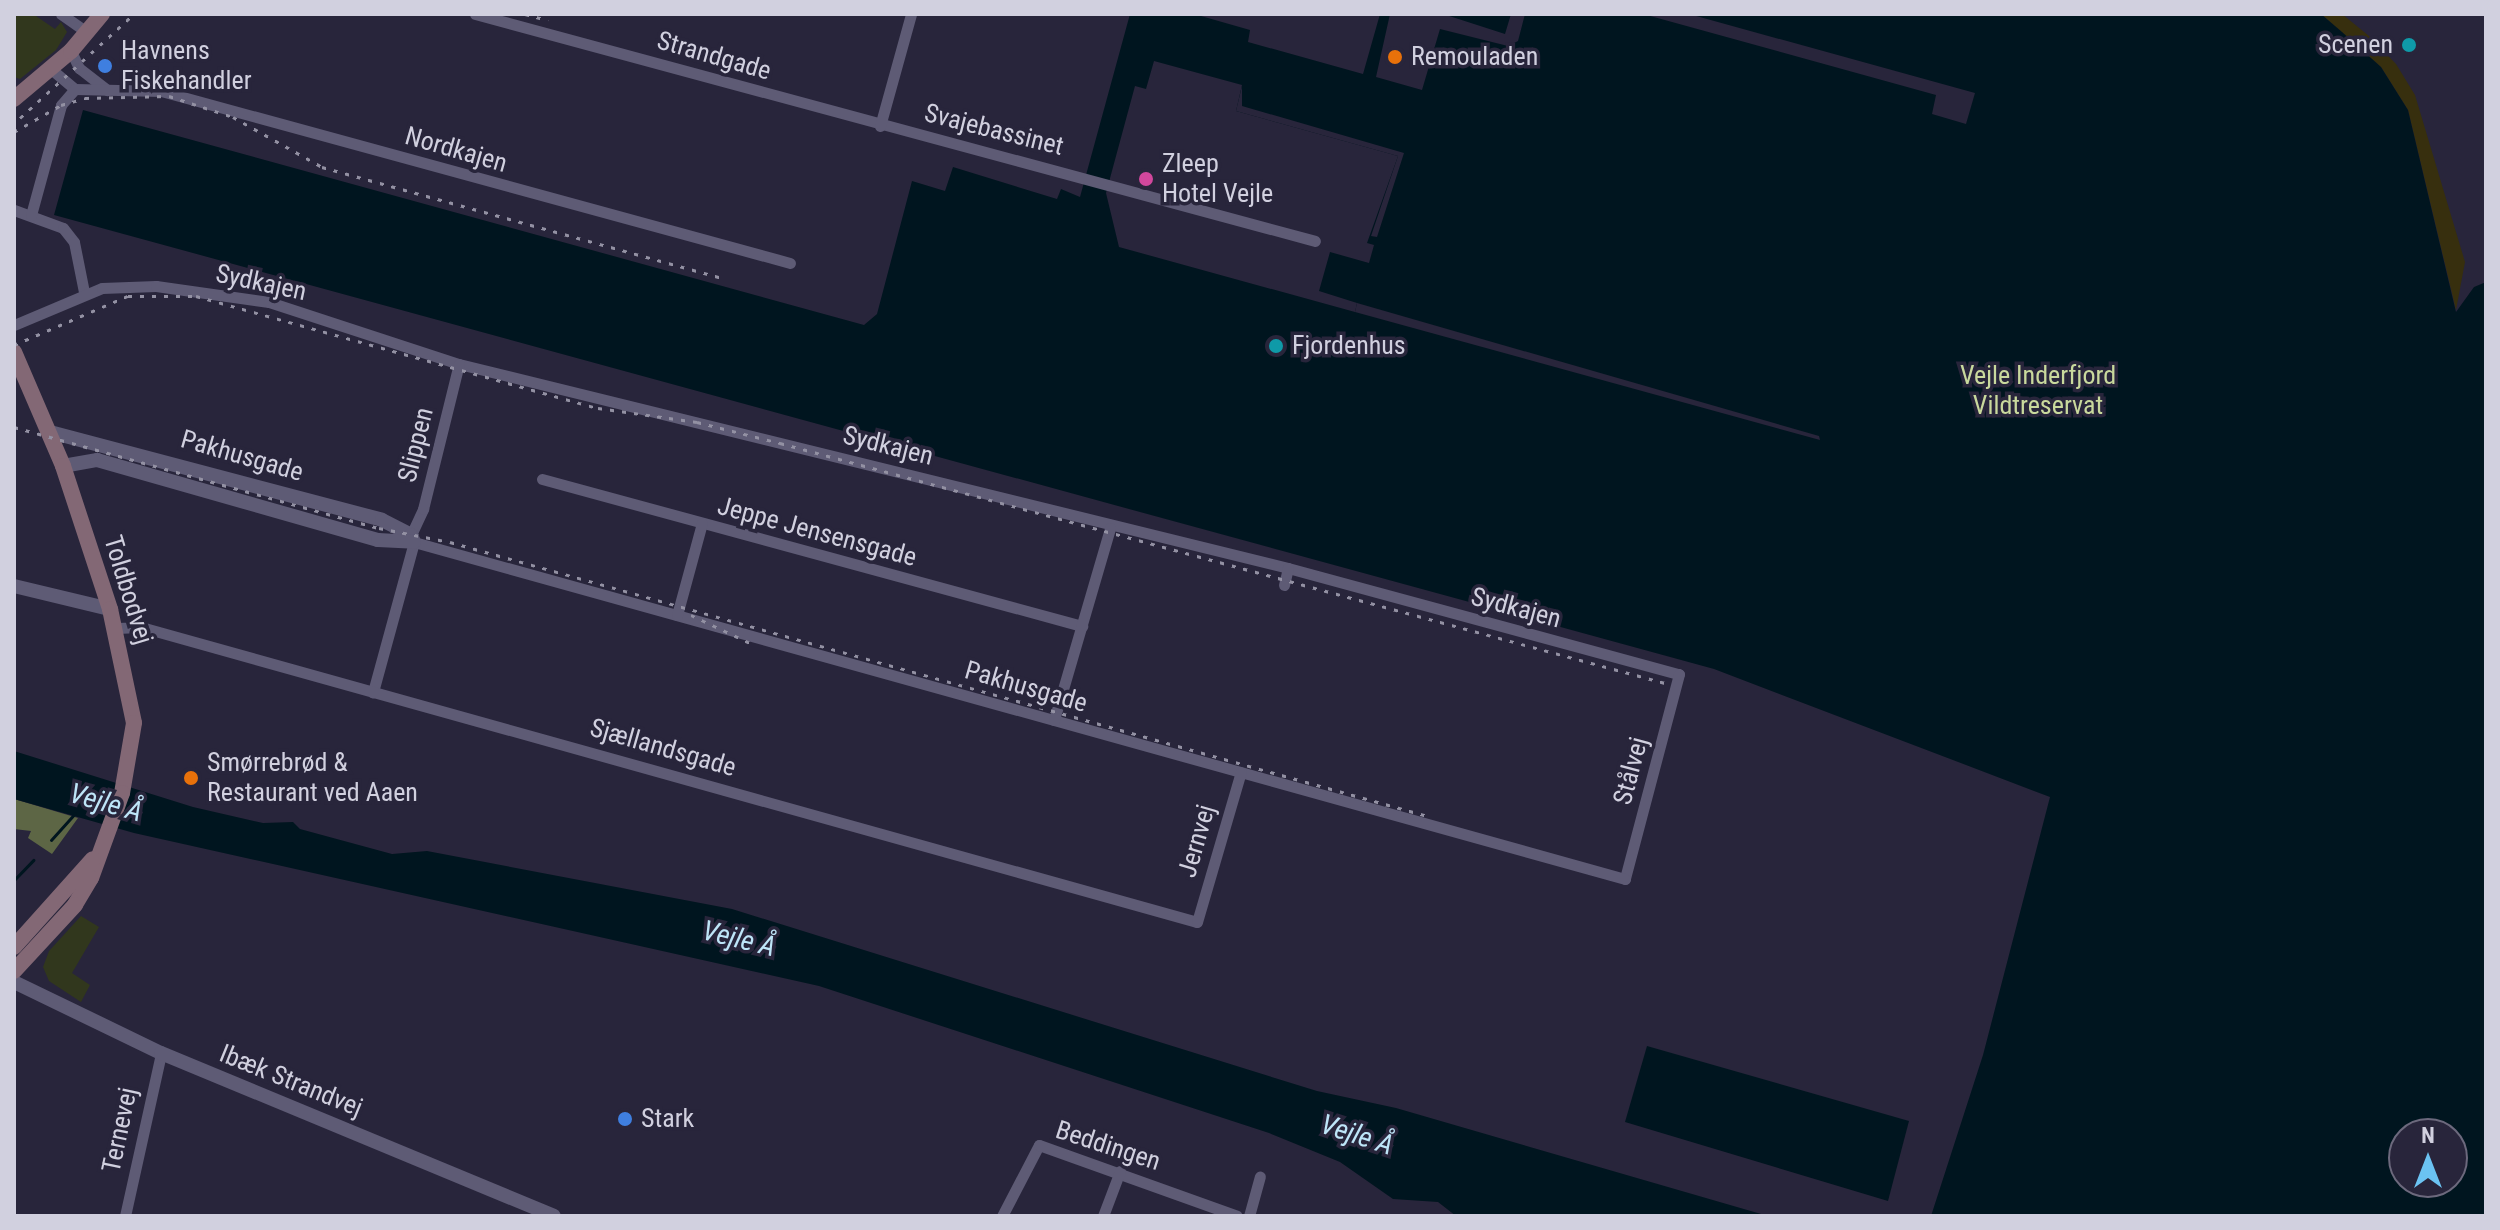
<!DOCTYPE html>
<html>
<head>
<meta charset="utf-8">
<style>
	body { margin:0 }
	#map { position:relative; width:2500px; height:1230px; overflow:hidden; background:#28253b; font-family:"Roboto Condensed",sans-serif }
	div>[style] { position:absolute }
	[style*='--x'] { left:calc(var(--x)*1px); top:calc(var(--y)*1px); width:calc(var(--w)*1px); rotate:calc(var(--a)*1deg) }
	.green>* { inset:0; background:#31371d }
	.forest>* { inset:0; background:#5d6645 }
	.sand>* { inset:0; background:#372f0e }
	.water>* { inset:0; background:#00151f }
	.pier>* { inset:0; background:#28253b }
	.stream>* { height:3px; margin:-1.5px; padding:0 1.5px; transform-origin:1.5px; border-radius:1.5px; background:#00151f }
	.minor>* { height:11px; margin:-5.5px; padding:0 5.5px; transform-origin:5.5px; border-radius:5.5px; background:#5e5b75 }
	.tertiary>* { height:14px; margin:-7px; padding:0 7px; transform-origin:7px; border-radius:7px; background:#5e5b75 }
	.secondary>* { height:16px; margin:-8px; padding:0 8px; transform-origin:8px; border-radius:8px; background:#836875 }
	.rail>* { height:3px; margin-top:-1.5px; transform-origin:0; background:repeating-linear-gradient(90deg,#9391a3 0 4px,transparent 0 12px) }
	.dots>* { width:22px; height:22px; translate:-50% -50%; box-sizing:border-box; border:4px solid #28253b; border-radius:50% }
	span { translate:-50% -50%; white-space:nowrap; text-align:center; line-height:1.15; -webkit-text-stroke:7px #28253b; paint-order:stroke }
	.poi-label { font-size:26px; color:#d1d0df }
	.right { translate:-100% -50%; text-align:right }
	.left { translate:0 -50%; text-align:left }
	.street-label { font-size:26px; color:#d1d0df }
	.park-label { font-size:26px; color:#c9d99d }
	.water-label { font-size:28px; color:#bee5f8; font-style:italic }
	.frame { position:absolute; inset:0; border:16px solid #d1d0df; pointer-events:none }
	.north { position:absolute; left:2388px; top:1118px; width:80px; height:80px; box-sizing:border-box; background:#28253b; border:2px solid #6c697d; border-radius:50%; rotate:0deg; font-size:22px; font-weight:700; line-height:32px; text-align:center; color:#d1d0df }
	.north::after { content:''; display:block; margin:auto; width:28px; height:36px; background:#6bc3f2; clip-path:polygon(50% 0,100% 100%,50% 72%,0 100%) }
</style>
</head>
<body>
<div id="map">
	<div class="green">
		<div style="clip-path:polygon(14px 14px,33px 14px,55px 29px,61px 22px,67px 32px,56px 50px,20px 79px,14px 77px)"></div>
		<div style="clip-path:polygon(81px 916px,99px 927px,72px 973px,90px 985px,81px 1002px,49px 981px,43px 967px,49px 951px)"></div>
	</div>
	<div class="forest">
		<div style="clip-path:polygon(14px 799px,78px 818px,52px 854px,28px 838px,31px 831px,14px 829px)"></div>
	</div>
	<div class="sand">
		<div style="clip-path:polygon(2321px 14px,2342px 14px,2369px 36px,2396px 64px,2415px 95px,2465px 262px,2456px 310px,2408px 110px,2381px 67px)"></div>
	</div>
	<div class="water">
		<div style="clip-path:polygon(evenodd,1130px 14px,1194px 14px,1250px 30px,1248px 42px,1363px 74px,1380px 14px,2321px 14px,2342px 32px,2381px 67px,2408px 110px,2456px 312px,2474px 287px,2486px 282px,2486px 1216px,1931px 1216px,1983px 1055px,2050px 797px,1714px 669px,54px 215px,83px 110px,864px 325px,877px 314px,912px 181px,945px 191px,953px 167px,1057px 199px,1061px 189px,1080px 197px,1130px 14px,1154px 61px,1242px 85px,1236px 111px,1398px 156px,1367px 243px,1374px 245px,1369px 263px,1330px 252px,1319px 291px,1357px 303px,1355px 312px,1119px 247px,1106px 193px,1135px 86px,1146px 89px,1154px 61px,1130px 14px,2404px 1134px,2452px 1134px,2452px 1182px,2404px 1182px,2404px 1134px)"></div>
		<div style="clip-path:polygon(14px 751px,193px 807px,263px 823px,293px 822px,300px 829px,392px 854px,427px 851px,732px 909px,1317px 1091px,1396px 1108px,1768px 1216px,1456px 1216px,1438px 1202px,1393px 1199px,1340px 1162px,1269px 1133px,819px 986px,134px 833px,14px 799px)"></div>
		<div style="clip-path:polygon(1647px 1046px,1909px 1121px,1888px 1201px,1625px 1122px)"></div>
	</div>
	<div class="pier">
		<div style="clip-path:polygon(1390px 14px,1443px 14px,1505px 34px,1511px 14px,1525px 14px,1518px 41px,1508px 46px,1440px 29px,1422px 90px,1376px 77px)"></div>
		<div style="clip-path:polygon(1643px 14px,1689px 14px,1975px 93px,1966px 124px,1932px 114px,1936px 95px)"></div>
		<div style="clip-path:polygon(1242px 86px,1242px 106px,1404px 153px,1377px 237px,1371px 236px,1398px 156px,1236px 111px)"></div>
		<div style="clip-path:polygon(1357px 303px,1819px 436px,1820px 440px,1355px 312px)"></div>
	</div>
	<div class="stream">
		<div style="--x:51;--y:840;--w:36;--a:-48"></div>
		<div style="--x:14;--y:880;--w:28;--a:-46"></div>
	</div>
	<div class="minor">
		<div style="--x:61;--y:14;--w:33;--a:35"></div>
		<div style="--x:475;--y:14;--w:870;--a:15.12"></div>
		<div style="--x:71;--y:51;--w:19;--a:65"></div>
		<div style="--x:79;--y:68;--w:36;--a:38"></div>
		<div style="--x:51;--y:69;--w:31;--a:40"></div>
		<div style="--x:75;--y:89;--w:86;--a:1.3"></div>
		<div style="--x:161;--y:91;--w:652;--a:15.29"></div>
		<div style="--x:880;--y:126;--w:116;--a:-74.5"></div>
		<div style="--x:14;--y:210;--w:52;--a:20.2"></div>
		<div style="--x:63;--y:228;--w:18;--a:52"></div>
		<div style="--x:74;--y:242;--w:51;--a:78.7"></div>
		<div style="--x:31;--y:215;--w:114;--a:-74.7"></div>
		<div style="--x:61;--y:105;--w:21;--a:-49"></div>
		<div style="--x:14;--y:325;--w:95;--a:-22.8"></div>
		<div style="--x:102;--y:288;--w:54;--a:-2.1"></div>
		<div style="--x:156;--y:286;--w:114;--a:8.1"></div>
		<div style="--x:269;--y:302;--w:200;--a:18.1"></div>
		<div style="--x:459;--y:364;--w:854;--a:13.82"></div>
		<div style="--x:1288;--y:568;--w:405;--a:15.2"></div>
		<div style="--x:1679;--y:674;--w:212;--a:104.8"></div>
		<div style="--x:1625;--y:879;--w:1257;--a:-164.45"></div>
		<div style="--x:414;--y:542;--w:156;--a:105.3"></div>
		<div style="--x:542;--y:479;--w:560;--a:15.23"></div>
		<div style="--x:411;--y:535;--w:29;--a:-65"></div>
		<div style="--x:423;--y:509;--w:149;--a:-76.1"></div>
		<div style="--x:1284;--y:585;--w:17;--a:-77"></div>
		<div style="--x:677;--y:615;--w:95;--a:-74.8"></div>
		<div style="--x:116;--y:628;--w:25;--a:-2"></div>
		<div style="--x:141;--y:627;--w:1096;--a:15.61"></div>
		<div style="--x:1197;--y:922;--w:156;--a:-73.7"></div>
		<div style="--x:1054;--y:720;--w:200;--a:-73.7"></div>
		<div style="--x:125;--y:1216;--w:167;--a:-77.5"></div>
		<div style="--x:1002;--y:1216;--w:80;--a:-62.5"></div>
		<div style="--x:1039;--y:1145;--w:210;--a:19.7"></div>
		<div style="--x:1103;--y:1216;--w:48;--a:-69.3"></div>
		<div style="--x:1249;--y:1216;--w:41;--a:-74.6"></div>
	</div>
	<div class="tertiary">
		<div style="--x:50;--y:432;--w:343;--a:14.8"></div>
		<div style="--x:382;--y:520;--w:33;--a:27"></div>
		<div style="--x:411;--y:535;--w:8;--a:67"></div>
		<div style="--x:63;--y:466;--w:35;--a:-10"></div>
		<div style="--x:97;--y:460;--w:292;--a:15.9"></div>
		<div style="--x:378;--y:540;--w:36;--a:3"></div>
		<div style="--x:14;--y:586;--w:99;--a:13.5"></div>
		<div style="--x:14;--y:982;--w:163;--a:25.8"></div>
		<div style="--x:161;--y:1053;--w:425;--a:22.5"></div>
	</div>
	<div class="secondary">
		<div style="--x:14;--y:99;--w:75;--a:-40.1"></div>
		<div style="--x:71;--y:51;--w:48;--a:-50"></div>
		<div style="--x:14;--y:352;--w:124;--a:66.7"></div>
		<div style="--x:63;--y:466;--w:151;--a:71.8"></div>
		<div style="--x:110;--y:609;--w:116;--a:78.1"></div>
		<div style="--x:134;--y:723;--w:71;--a:99.7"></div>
		<div style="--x:122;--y:793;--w:90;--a:110"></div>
		<div style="--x:91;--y:878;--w:31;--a:121"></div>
		<div style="--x:75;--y:905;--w:90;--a:132.7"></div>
		<div style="--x:14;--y:947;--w:118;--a:-48.1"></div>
	</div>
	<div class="rail">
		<div style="--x:525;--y:14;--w:24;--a:15"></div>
		<div style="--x:20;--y:118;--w:154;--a:-42.4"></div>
		<div style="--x:14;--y:132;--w:54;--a:-29.9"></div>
		<div style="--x:61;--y:105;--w:25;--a:-16"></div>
		<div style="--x:85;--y:98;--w:84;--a:-1.4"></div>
		<div style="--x:169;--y:96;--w:67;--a:18.2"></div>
		<div style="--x:233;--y:117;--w:102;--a:29.3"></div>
		<div style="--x:322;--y:167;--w:419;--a:15.5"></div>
		<div style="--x:14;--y:345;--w:124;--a:-23.3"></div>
		<div style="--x:128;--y:296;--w:68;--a:0"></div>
		<div style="--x:196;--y:296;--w:417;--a:15.6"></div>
		<div style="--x:598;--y:408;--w:100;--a:8"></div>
		<div style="--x:697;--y:422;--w:86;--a:14.2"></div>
		<div style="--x:780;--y:443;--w:917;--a:15.17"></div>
		<div style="--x:14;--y:427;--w:379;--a:15.5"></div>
		<div style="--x:379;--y:528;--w:72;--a:11.2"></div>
		<div style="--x:450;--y:542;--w:1019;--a:15.66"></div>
		<div style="--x:691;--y:615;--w:65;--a:25.4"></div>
	</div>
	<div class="dots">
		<div style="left:2409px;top:45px;background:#0f9aa8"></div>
		<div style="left:1395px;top:57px;background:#e8710a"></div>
		<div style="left:105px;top:66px;background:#3f7fe0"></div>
		<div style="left:1146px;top:179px;background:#d1479c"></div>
		<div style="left:1276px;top:346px;background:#0f9aa8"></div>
		<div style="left:191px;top:778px;background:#e8710a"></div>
		<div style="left:625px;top:1119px;background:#3f7fe0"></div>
	</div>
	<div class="poi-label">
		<span class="right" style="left:2393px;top:45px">Scenen</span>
		<span class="left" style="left:121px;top:66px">Havnens<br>Fiskehandler</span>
		<span class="left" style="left:1411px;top:57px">Remouladen</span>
		<span class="left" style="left:1162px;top:179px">Zleep<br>Hotel Vejle</span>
		<span class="left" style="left:1292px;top:346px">Fjordenhus</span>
		<span class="left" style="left:207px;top:778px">Smørrebrød &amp;<br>Restaurant ved Aaen</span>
		<span class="left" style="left:641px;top:1119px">Stark</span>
	</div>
	<div class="street-label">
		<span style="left:714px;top:56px;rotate:16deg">Strandgade</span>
		<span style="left:994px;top:130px;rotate:14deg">Svajebassinet</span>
		<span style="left:456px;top:150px;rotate:16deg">Nordkajen</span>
		<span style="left:261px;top:283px;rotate:12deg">Sydkajen</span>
		<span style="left:416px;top:445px;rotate:-76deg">Slippen</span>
		<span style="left:888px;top:446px;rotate:14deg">Sydkajen</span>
		<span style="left:242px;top:456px;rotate:16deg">Pakhusgade</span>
		<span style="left:817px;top:532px;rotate:15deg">Jeppe Jensensgade</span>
		<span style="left:128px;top:590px;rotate:73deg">Toldbodvej</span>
		<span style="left:1516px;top:608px;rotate:15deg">Sydkajen</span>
		<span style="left:1026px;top:687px;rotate:16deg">Pakhusgade</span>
		<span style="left:663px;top:748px;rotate:16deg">Sjællandsgade</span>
		<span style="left:1631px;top:771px;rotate:-75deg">Stålvej</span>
		<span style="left:1197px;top:841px;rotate:-74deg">Jernvej</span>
		<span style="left:291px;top:1081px;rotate:22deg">Ibæk Strandvej</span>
		<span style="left:120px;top:1130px;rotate:-78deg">Ternevej</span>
		<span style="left:1108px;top:1146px;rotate:18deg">Beddingen</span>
	</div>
	<div class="park-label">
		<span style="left:2038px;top:391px">Vejle Inderfjord<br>Vildtreservat</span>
	</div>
	<div class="water-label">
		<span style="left:106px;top:803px;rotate:16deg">Vejle Å</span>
		<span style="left:739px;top:939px;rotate:14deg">Vejle Å</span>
		<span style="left:1357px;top:1135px;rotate:18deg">Vejle Å</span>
	</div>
	<div class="frame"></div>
	<div class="north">N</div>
</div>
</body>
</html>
